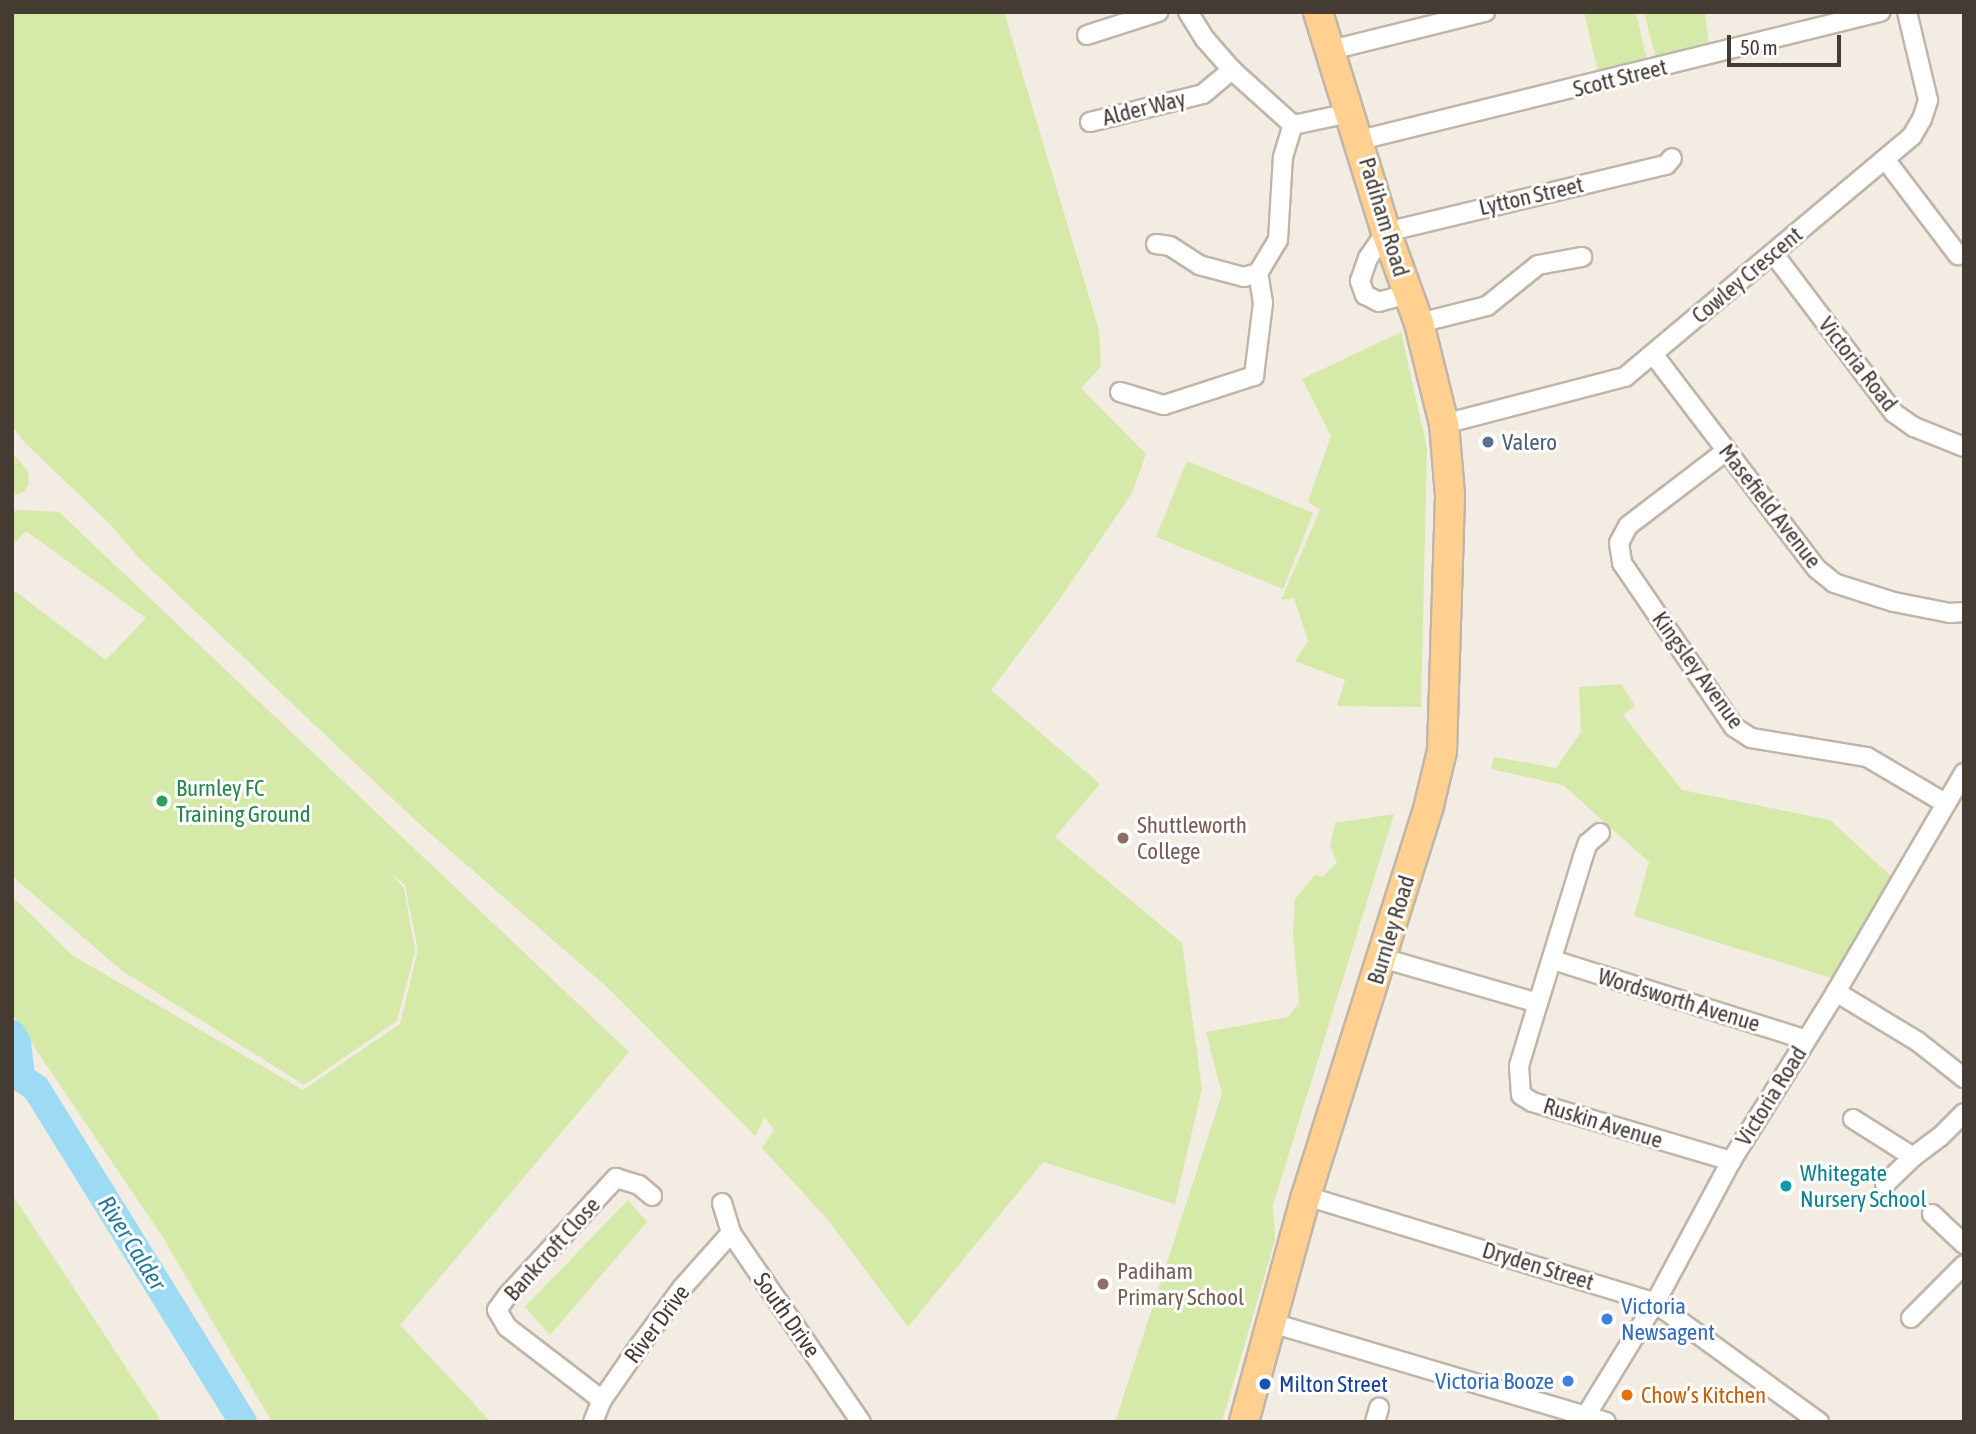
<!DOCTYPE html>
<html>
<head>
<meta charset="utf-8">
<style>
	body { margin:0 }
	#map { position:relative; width:1976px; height:1434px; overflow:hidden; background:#f2ece3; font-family:"Asap Condensed",sans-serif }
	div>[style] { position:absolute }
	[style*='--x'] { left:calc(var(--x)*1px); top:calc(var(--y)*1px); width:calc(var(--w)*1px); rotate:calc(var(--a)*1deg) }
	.green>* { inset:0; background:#d5e9a9 }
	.river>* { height:28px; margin:-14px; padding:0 14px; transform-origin:14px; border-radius:14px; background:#9cdbf3 }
	.roads { filter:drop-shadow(2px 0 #c1b5a8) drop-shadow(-2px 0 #c1b5a8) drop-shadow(0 2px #c1b5a8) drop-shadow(0 -2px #c1b5a8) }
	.minor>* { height:18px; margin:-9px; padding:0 9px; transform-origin:9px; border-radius:9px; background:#fff }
	.primary>* { height:28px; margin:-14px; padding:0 14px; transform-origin:14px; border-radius:14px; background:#ffd08f }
	.dots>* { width:19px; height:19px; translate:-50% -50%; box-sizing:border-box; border:4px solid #fff; border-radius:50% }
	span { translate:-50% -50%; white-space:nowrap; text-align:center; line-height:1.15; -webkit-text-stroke:6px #fff; paint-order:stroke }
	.street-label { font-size:23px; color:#443b33 }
	.service-label { font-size:23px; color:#4e5e75 }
	.left { translate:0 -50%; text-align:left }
	.leisure-label { font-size:23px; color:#27864d }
	.education-label { font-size:23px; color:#785e54 }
	.culture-label { font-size:23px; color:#0d838f }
	.shop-label { font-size:23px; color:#366cbe }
	.right { translate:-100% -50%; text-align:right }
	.transit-label { font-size:23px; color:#164399 }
	.food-label { font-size:23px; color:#c56008 }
	.water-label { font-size:24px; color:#257a9c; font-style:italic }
	.frame { position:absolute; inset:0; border:14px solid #443b33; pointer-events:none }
	.scale { position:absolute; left:1727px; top:35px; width:114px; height:32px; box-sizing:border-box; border:4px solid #443b33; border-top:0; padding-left:9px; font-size:21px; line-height:24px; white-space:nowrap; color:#443b33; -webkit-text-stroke:5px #fff; paint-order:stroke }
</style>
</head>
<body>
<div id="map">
	<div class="green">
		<div style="clip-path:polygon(12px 12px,1004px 12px,1099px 330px,1101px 367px,1081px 388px,1146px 454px,1132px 493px,1062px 596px,991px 690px,1100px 784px,1055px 837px,1182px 943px,1202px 1089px,1175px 1204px,1043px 1162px,908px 1327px,828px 1220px,762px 1148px,774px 1130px,765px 1117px,755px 1136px,608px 988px,416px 821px,139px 558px,111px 525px,25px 443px,12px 426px)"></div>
		<div style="clip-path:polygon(1584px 12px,1636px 12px,1647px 61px,1598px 72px)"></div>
		<div style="clip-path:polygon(1644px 12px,1705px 12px,1709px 46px,1656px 59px)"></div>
		<div style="clip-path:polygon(1401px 332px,1427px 448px,1421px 707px,1337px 706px,1345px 680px,1295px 661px,1308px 641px,1294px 598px,1281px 600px,1320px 510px,1308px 502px,1331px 436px,1302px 379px)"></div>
		<div style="clip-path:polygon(12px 453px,28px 471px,29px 484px,24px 492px,12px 496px)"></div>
		<div style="clip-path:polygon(1187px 461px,1313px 513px,1283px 589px,1156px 537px)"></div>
		<div style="clip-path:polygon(19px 510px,59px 512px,629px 1052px,400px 1325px,491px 1422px,272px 1422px,162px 1236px,12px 1014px,12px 896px,72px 955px,303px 1090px,400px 1024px,418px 950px,405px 885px,390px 873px,404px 888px,415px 951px,397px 1021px,304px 1085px,121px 970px,12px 876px,12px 589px,106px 660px,146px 618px,26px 531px,12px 546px,12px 512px)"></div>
		<div style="clip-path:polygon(1621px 684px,1635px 706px,1623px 715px,1682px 790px,1830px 820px,1892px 877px,1831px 978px,1634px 916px,1649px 862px,1563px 785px,1491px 769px,1494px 757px,1556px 768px,1581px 732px,1579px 687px)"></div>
		<div style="clip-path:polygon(1394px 814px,1273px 1205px,1275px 1240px,1222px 1422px,1115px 1422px,1222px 1094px,1206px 1032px,1288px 1017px,1299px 1003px,1293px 933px,1295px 899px,1315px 875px,1323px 877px,1337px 862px,1330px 847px,1335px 823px)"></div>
		<div style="clip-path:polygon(12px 1194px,17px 1202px,162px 1422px,12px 1422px)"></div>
		<div style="clip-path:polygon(628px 1200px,647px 1222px,550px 1335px,525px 1307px)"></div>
	</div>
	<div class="river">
		<div style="--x:12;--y:1034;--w:10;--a:61"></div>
		<div style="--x:17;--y:1043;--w:35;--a:83"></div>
		<div style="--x:12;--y:1072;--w:29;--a:34"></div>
		<div style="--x:36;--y:1088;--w:393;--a:58.2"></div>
	</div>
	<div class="roads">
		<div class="minor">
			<div style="--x:1188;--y:12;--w:32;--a:58"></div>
			<div style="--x:1205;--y:39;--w:41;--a:48.9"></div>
			<div style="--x:1232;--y:70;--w:82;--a:42"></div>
			<div style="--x:1293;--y:125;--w:58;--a:-11.9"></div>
			<div style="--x:1087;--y:35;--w:75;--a:-17.9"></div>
			<div style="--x:1331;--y:50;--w:159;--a:-13.9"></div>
			<div style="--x:1090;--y:122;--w:116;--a:-13.9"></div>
			<div style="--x:1203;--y:94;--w:38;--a:-40"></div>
			<div style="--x:1360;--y:140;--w:536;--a:-13.83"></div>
			<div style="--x:1885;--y:159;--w:121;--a:52.8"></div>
			<div style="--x:1156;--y:244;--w:14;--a:8"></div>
			<div style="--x:1170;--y:246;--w:35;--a:33"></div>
			<div style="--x:1199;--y:265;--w:47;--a:14.9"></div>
			<div style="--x:1244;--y:277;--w:15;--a:-16"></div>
			<div style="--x:1773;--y:253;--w:201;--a:52.9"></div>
			<div style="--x:1894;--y:413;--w:24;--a:35"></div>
			<div style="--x:1914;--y:427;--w:54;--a:21.8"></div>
			<div style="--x:1258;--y:273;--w:39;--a:-59"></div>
			<div style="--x:1278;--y:240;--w:83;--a:-86.6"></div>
			<div style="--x:1283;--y:157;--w:34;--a:-73"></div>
			<div style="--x:1408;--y:294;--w:30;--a:165"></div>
			<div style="--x:1379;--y:302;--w:16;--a:-153"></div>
			<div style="--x:1365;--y:295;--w:15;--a:-110"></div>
			<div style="--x:1360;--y:281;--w:24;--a:-71"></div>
			<div style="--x:1368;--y:258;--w:32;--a:-55"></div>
			<div style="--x:1386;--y:232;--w:288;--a:-13.5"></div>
			<div style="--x:1666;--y:165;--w:9;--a:-49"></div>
			<div style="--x:1419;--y:323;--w:70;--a:-14"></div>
			<div style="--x:1487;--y:306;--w:65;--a:-38.8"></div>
			<div style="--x:1538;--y:265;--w:45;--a:-10.3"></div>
			<div style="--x:1653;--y:354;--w:270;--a:52.7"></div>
			<div style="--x:1817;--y:569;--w:22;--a:39"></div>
			<div style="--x:1834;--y:583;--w:63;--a:17.6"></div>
			<div style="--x:1894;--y:602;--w:57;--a:11.1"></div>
			<div style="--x:1950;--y:613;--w:14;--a:-4"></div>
			<div style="--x:1120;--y:392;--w:46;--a:16.5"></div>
			<div style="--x:1164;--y:405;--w:95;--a:-17.9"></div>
			<div style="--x:1254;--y:376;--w:74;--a:-83"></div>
			<div style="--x:1263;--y:303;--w:30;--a:-99"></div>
			<div style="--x:1444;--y:424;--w:187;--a:-14.6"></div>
			<div style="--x:1625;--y:377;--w:375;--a:-40"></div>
			<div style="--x:1912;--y:136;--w:20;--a:-60"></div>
			<div style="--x:1922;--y:119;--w:20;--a:-72"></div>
			<div style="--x:1928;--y:100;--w:90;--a:-103.4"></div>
			<div style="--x:1726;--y:451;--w:123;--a:142.6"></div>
			<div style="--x:1628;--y:526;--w:19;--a:118"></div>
			<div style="--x:1619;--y:543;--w:20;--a:81"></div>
			<div style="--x:1622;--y:563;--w:199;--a:55.7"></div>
			<div style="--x:1734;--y:727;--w:20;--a:33"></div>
			<div style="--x:1751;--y:738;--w:118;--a:9.3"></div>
			<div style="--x:1867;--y:757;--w:91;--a:30.5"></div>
			<div style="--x:1600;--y:833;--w:16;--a:140"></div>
			<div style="--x:1588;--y:843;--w:15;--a:110"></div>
			<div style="--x:1583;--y:857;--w:153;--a:107.1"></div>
			<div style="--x:1538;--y:1003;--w:66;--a:106.8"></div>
			<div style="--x:1519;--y:1066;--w:29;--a:86"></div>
			<div style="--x:1521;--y:1095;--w:13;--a:32"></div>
			<div style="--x:1532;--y:1102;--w:208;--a:16.5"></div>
			<div style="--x:1382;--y:958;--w:162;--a:16.1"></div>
			<div style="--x:1553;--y:960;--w:265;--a:17.5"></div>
			<div style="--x:1836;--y:992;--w:95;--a:31.2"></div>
			<div style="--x:1917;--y:1041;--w:60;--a:38.2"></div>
			<div style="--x:1853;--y:1119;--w:71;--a:32.3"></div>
			<div style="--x:1913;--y:1157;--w:34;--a:-37"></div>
			<div style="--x:1940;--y:1137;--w:34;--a:-45"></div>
			<div style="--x:1885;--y:1184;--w:39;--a:-44"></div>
			<div style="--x:1306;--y:1196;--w:365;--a:17"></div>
			<div style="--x:1655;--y:1303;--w:203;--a:36"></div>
			<div style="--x:722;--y:1203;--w:31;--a:73"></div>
			<div style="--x:731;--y:1233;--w:229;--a:55.5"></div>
			<div style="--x:1932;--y:1214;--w:44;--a:43.2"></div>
			<div style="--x:1911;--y:1318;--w:75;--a:-45"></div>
			<div style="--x:1272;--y:1323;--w:348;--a:16.5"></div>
			<div style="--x:602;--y:1400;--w:120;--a:-142.5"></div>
			<div style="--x:507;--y:1327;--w:20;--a:-120"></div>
			<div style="--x:497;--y:1310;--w:17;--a:-54"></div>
			<div style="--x:507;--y:1296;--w:161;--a:-47.3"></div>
			<div style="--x:616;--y:1178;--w:24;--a:17"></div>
			<div style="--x:639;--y:1185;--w:17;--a:40"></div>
			<div style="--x:593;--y:1422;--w:24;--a:-68"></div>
			<div style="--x:602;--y:1400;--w:67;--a:-55.4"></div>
			<div style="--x:640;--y:1345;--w:71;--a:-53.6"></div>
			<div style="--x:682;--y:1288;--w:74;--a:-48.3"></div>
			<div style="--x:1375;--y:1422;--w:15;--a:-74"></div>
			<div style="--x:1582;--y:1422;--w:140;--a:-58.5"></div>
			<div style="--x:1655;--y:1303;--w:161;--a:-61.8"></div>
			<div style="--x:1731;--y:1161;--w:199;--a:-58.1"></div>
			<div style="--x:1836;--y:992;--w:254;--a:-59.7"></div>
		</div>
		<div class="primary">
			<div style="--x:1244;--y:1422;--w:234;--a:-74.7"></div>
			<div style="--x:1306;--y:1196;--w:410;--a:-72.5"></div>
			<div style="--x:1429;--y:805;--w:56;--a:-76.5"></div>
			<div style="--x:1442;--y:751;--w:256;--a:-88.2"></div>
			<div style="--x:1450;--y:495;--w:71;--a:-94.8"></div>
			<div style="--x:1444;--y:424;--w:104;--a:-103.9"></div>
			<div style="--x:1419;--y:323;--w:97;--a:-109.9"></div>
			<div style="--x:1386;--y:232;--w:230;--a:-107.2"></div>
		</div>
	</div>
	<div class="dots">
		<div style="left:1488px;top:442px;background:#5c6f8a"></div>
		<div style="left:162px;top:801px;background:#2e9e5b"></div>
		<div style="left:1123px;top:838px;background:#8d6e63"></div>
		<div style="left:1786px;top:1186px;background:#0f9aa8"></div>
		<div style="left:1103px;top:1284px;background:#8d6e63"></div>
		<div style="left:1607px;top:1319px;background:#3f7fe0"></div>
		<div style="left:1568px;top:1381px;background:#3f7fe0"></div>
		<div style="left:1265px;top:1384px;background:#1a4fb4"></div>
		<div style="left:1627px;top:1395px;background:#e8710a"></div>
	</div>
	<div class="street-label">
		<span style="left:1620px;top:78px;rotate:-14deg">Scott Street</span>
		<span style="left:1144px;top:108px;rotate:-14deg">Alder Way</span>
		<span style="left:1531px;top:196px;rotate:-13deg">Lytton Street</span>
		<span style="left:1384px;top:217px;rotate:73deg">Padiham Road</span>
		<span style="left:1747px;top:275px;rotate:-40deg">Cowley Crescent</span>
		<span style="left:1858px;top:364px;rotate:52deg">Victoria Road</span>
		<span style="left:1770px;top:506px;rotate:52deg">Masefield Avenue</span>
		<span style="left:1698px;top:670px;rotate:54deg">Kingsley Avenue</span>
		<span style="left:1391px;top:930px;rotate:-73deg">Burnley Road</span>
		<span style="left:1679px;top:1000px;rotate:17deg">Wordsworth Avenue</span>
		<span style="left:1771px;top:1096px;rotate:-58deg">Victoria Road</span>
		<span style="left:1603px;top:1123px;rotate:17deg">Ruskin Avenue</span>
		<span style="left:552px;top:1249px;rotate:-48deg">Bankcroft Close</span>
		<span style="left:1538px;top:1266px;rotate:17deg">Dryden Street</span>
		<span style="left:787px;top:1315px;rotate:55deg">South Drive</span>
		<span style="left:657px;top:1324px;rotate:-53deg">River Drive</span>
	</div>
	<div class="service-label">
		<span class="left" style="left:1502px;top:442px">Valero</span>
	</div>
	<div class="leisure-label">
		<span class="left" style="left:176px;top:801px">Burnley FC<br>Training Ground</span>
	</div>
	<div class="education-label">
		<span class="left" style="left:1137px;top:838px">Shuttleworth<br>College</span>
		<span class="left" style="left:1117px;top:1284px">Padiham<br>Primary School</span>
	</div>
	<div class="culture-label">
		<span class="left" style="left:1800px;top:1186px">Whitegate<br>Nursery School</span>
	</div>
	<div class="shop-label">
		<span class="left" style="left:1621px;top:1319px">Victoria<br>Newsagent</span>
		<span class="right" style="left:1554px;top:1381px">Victoria Booze</span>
	</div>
	<div class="transit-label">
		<span class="left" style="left:1279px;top:1384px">Milton Street</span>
	</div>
	<div class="food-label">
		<span class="left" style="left:1641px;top:1395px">Chow’s Kitchen</span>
	</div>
	<div class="water-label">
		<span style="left:132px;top:1243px;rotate:58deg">River Calder</span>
	</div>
	<div class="frame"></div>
	<div class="scale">50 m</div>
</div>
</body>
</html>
